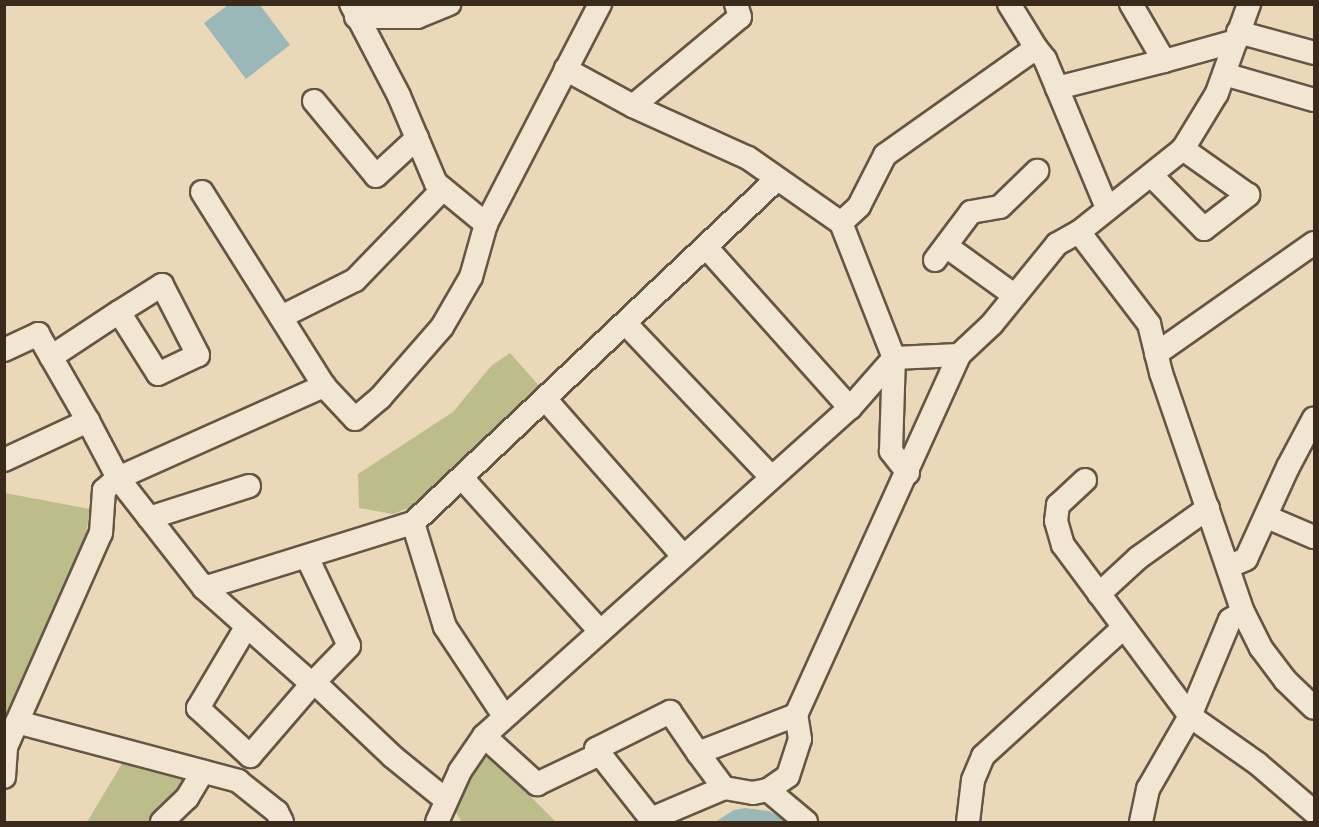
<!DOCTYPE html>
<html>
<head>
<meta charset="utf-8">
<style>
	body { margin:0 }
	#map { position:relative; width:1319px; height:827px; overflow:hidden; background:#ead8b9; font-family:"IM FELL Great Primer",serif }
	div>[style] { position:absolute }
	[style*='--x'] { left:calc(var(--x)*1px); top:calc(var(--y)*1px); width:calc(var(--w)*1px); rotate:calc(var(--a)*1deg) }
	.green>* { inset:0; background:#bdbd8b }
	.water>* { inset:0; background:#9bb8b9 }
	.roads { filter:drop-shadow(2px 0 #655643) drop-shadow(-2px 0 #655643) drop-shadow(0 2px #655643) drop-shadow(0 -2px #655643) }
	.street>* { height:22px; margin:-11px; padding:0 11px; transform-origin:11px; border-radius:11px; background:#f1e6d2 }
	span { translate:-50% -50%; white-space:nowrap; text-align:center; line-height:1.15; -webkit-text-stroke:5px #f1e6d2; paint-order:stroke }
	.frame { position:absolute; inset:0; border:6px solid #392a1c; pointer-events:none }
</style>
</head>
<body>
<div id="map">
	<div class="green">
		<div style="clip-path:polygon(510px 353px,542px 389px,435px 498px,393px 514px,359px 508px,358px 474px,453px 412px,491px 366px)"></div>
		<div style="clip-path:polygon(5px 493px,90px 509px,81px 567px,5px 724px)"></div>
		<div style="clip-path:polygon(485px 751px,556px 822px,462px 822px,451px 805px)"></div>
		<div style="clip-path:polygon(126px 757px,201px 778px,176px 822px,87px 822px)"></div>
	</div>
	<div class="water">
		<div style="clip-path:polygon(228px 5px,260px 5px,290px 45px,246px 79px,204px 23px)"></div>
		<div style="clip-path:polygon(745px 808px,769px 811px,788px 822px,715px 822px,734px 810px)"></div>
	</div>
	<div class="roads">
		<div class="street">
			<div style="--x:351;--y:4;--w:104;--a:62.4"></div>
			<div style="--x:399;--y:96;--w:95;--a:67"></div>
			<div style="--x:436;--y:183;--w:65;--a:39.4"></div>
			<div style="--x:1009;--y:4;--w:52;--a:58.5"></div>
			<div style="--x:1131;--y:4;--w:66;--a:59.9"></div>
			<div style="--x:1164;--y:61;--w:75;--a:-15.5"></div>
			<div style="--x:356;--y:17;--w:61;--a:0"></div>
			<div style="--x:417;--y:17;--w:35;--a:-22"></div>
			<div style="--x:1238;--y:32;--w:79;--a:15.4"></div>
			<div style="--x:1224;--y:74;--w:94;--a:16.1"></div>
			<div style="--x:1057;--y:88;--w:110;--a:-14.2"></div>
			<div style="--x:314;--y:101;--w:97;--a:50.4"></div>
			<div style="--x:376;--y:176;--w:56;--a:-42.8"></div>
			<div style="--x:633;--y:106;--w:139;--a:-39.8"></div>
			<div style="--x:740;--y:17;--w:14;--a:-107"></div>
			<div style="--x:1152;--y:176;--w:74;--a:45.5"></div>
			<div style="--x:1204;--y:229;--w:56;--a:-37.7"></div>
			<div style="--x:1248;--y:195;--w:80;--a:-144.7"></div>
			<div style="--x:202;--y:192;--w:229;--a:57.8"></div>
			<div style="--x:324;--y:386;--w:45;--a:46.8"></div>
			<div style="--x:355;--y:419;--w:33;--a:-40"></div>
			<div style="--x:380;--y:398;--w:94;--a:-48.9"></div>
			<div style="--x:442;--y:327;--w:58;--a:-59.9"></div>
			<div style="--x:471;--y:277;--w:55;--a:-74.2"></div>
			<div style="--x:486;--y:224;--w:248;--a:-62.6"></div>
			<div style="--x:841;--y:223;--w:25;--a:-43"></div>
			<div style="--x:859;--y:206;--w:57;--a:-63"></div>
			<div style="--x:885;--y:155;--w:185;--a:-35.3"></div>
			<div style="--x:1036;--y:48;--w:14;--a:51"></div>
			<div style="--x:1045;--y:59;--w:161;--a:67.4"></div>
			<div style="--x:1079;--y:232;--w:116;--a:52.7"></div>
			<div style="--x:1149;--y:324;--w:50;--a:76.2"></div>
			<div style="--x:1161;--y:373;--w:253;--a:71.1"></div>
			<div style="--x:1243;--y:612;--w:40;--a:63.4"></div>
			<div style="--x:1261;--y:648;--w:40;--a:53"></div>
			<div style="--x:1285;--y:680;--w:40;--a:44"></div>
			<div style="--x:946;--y:246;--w:84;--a:35.8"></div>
			<div style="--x:706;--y:247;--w:216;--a:48.2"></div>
			<div style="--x:935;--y:260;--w:60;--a:-53.1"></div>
			<div style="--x:971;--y:212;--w:29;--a:-10"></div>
			<div style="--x:1000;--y:207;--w:52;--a:-44.2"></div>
			<div style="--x:281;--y:317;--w:83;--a:-26.6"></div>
			<div style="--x:355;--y:280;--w:125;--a:-46"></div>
			<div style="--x:626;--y:324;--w:211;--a:46.5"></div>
			<div style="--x:4;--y:350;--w:38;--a:-25"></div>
			<div style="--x:38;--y:334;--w:100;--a:60.1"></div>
			<div style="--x:1156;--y:354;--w:193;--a:-35.1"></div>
			<div style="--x:51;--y:357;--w:82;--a:-33.5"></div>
			<div style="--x:119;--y:312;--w:51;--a:-32.1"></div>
			<div style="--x:162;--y:285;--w:79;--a:62.8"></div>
			<div style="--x:198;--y:355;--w:44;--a:154.6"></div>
			<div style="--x:158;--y:374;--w:73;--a:-122.2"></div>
			<div style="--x:546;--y:400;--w:208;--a:48.7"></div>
			<div style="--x:4;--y:460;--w:93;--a:-24.9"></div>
			<div style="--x:88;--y:421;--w:64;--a:62.2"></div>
			<div style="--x:118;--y:478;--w:140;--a:52"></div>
			<div style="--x:908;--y:473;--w:28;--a:-128"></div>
			<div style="--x:891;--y:451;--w:93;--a:-88.2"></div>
			<div style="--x:894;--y:358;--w:65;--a:-2.6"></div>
			<div style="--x:463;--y:479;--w:203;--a:48"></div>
			<div style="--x:1085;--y:480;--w:37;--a:137"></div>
			<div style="--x:1058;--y:505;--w:16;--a:97"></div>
			<div style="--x:1056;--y:521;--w:25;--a:74"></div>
			<div style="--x:1063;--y:545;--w:213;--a:53.4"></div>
			<div style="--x:1190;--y:716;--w:83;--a:35.2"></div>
			<div style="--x:1258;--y:764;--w:74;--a:40.6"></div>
			<div style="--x:1267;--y:517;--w:51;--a:23.1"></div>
			<div style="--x:149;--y:518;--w:105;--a:-17.7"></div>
			<div style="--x:307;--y:557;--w:98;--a:64.7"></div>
			<div style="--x:349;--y:646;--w:53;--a:134.2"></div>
			<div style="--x:1228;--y:567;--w:20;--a:-24"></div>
			<div style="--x:1246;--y:559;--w:101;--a:-65.5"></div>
			<div style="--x:1288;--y:467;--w:55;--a:-62"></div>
			<div style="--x:1099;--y:594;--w:53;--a:-42.7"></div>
			<div style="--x:1138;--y:558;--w:86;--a:-35.5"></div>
			<div style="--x:245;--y:629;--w:92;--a:120.7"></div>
			<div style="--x:198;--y:708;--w:71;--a:42.7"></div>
			<div style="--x:250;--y:756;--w:95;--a:-49.3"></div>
			<div style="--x:312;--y:684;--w:144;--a:-138.4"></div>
			<div style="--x:204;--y:588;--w:219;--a:-17.3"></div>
			<div style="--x:314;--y:682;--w:109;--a:43.5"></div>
			<div style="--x:393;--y:757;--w:68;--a:39.1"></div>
			<div style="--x:504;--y:716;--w:107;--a:-123.5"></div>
			<div style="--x:445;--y:627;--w:109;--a:-107.1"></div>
			<div style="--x:413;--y:523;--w:501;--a:-43.38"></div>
			<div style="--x:17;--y:722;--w:229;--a:14.9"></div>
			<div style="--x:238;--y:781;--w:50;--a:38.5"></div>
			<div style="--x:277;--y:812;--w:11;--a:63"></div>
			<div style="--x:484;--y:736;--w:72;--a:42.2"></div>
			<div style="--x:537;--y:784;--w:70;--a:-25.5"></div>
			<div style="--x:698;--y:753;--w:44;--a:53.4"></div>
			<div style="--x:4;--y:777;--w:30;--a:-86"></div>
			<div style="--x:6;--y:747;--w:234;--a:-66.1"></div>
			<div style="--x:101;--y:533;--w:43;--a:-86"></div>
			<div style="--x:104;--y:490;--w:18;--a:-41"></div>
			<div style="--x:118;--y:478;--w:226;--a:-24.1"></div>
			<div style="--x:768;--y:790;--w:15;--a:169"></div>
			<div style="--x:753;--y:793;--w:29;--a:-170"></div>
			<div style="--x:724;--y:788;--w:79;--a:157"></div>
			<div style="--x:651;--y:819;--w:89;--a:-128.2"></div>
			<div style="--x:596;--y:749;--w:83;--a:-26.6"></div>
			<div style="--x:670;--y:712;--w:50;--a:55.7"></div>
			<div style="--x:698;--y:753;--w:105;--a:-21.2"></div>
			<div style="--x:162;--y:822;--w:35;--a:-44"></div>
			<div style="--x:187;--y:798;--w:31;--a:-59"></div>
			<div style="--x:437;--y:822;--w:56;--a:-65.7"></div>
			<div style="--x:460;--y:771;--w:42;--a:-55.6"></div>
			<div style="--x:484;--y:736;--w:491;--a:-41.9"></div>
			<div style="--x:850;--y:408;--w:67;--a:-48.7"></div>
			<div style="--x:894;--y:358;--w:145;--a:-111.4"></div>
			<div style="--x:841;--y:223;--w:113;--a:-145"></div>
			<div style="--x:748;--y:158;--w:126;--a:-155.7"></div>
			<div style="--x:633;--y:106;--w:77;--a:-151.4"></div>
			<div style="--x:806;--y:822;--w:50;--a:-139.9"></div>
			<div style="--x:768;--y:790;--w:24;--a:-35"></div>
			<div style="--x:788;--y:776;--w:39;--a:-72"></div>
			<div style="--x:800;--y:739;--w:24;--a:-99"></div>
			<div style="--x:796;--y:715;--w:395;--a:-65.6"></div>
			<div style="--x:959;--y:355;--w:45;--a:-43.2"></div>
			<div style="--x:992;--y:324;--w:103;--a:-50.9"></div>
			<div style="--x:1057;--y:244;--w:25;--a:-29"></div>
			<div style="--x:1079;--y:232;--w:133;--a:-38.6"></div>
			<div style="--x:1183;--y:149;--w:66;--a:-58.7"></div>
			<div style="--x:1217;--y:93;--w:95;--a:-70.2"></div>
			<div style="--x:968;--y:822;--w:42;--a:-83.2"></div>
			<div style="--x:973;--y:780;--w:26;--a:-67"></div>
			<div style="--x:983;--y:756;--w:190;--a:-42.4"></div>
			<div style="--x:1141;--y:822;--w:34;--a:-78"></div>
			<div style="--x:1148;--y:789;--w:84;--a:-60.1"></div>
			<div style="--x:1190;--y:716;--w:104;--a:-67.4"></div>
			<div style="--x:1230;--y:620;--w:15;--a:-32"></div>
		</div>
	</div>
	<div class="frame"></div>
</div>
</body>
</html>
